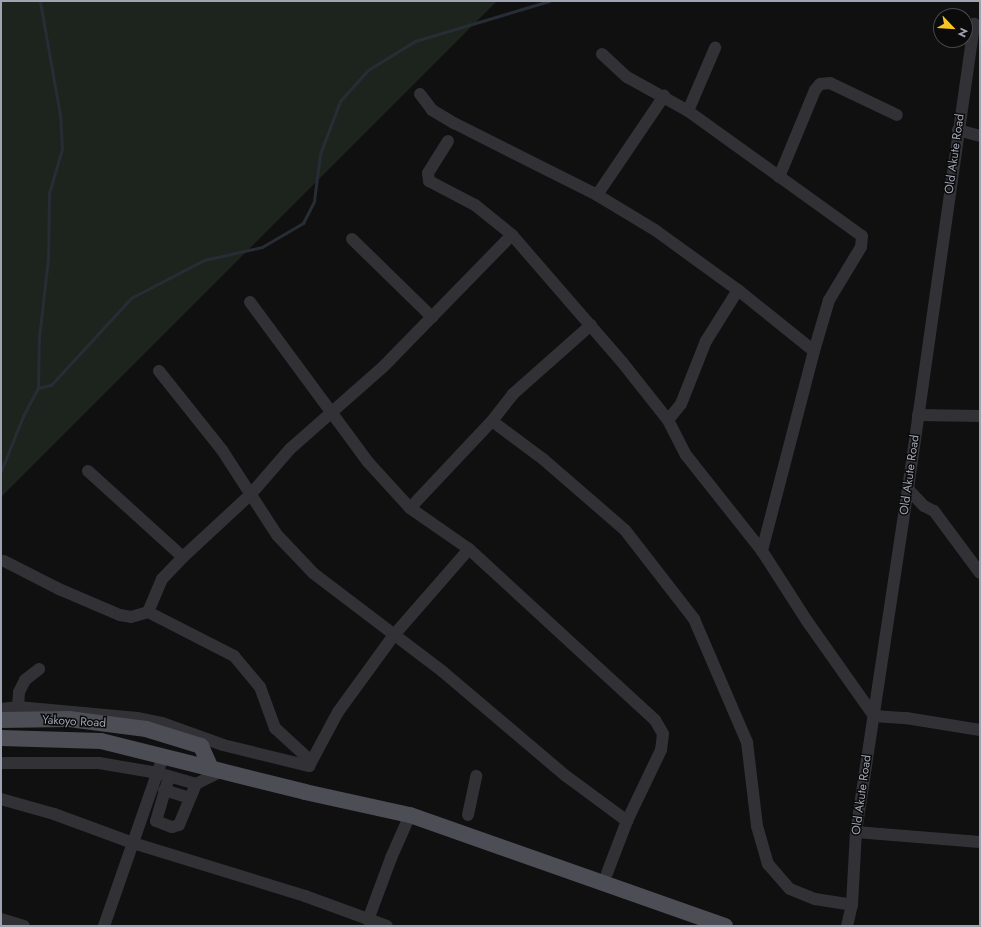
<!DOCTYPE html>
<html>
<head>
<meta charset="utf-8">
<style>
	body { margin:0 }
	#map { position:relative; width:981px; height:927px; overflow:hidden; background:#101011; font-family:Jost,sans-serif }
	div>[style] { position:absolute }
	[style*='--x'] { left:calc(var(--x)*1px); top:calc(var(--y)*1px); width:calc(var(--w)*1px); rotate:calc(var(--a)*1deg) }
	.green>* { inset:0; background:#1c241d }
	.stream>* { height:3px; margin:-1.5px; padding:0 1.5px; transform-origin:1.5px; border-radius:1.5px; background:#262d35 }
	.minor>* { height:12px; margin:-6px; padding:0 6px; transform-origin:6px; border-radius:6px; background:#313136 }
	.major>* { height:16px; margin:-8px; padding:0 8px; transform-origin:8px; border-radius:8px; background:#4c4d55 }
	span { translate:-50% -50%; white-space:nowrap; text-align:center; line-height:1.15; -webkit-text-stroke:3px #0b0b0c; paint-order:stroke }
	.street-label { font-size:12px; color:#a0a4b2 }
	.frame { position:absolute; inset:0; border:2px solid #a0a4b2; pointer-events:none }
	.north { position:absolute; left:933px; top:8px; width:40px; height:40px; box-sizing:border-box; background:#0b0b0c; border:1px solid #47484e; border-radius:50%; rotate:115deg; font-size:11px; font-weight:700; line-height:16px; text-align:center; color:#a0a4b2 }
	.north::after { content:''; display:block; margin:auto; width:14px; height:18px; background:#f6c523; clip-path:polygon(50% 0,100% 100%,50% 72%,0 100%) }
</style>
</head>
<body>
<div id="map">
	<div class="green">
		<div style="clip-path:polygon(1px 1px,497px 1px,1px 497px)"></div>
	</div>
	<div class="stream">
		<div style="--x:38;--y:388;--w:51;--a:-88.9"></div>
		<div style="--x:39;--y:337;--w:79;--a:-83.4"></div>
		<div style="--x:48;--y:259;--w:66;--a:-89.1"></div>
		<div style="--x:49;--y:193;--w:46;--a:-73.5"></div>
		<div style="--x:62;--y:149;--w:34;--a:-93"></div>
		<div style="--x:60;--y:115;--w:116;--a:-100"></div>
		<div style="--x:1;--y:471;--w:59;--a:-68.2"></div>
		<div style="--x:23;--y:416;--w:32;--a:-62"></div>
		<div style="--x:38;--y:388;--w:13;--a:-13"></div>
		<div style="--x:51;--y:385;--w:118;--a:-47.4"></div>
		<div style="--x:131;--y:298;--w:82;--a:-27.5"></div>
		<div style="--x:204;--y:260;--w:59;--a:-12.6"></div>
		<div style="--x:262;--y:247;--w:48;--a:-30.3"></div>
		<div style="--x:303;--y:223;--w:25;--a:-63"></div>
		<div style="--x:314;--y:201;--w:47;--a:-82.7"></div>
		<div style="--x:320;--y:154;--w:57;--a:-69.3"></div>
		<div style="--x:340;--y:101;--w:42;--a:-47.9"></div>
		<div style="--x:368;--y:70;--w:55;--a:-31.7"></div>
		<div style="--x:415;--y:41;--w:140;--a:-16.6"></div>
	</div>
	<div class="minor">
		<div style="--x:602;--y:54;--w:34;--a:43"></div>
		<div style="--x:627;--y:77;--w:70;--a:29.1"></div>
		<div style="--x:688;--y:111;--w:214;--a:35.7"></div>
		<div style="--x:862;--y:236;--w:11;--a:95"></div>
		<div style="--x:861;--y:247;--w:62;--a:121.1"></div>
		<div style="--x:829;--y:300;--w:53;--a:106.4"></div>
		<div style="--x:420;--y:94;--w:20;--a:53"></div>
		<div style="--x:432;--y:110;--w:26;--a:31"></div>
		<div style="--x:454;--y:123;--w:160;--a:26.7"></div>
		<div style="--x:597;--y:195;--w:68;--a:31.1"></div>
		<div style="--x:655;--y:230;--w:102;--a:35.9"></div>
		<div style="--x:738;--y:290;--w:97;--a:38.8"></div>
		<div style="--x:814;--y:351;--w:207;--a:104.6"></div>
		<div style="--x:688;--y:111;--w:69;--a:-66.8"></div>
		<div style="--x:958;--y:130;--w:23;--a:15"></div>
		<div style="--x:448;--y:141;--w:38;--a:122"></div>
		<div style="--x:428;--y:173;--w:8;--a:83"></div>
		<div style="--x:429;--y:181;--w:52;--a:27.6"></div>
		<div style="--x:475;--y:205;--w:48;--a:39"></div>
		<div style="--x:512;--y:235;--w:168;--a:49.1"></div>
		<div style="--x:622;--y:362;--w:74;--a:51.6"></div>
		<div style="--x:668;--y:420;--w:39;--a:63"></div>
		<div style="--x:686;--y:455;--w:122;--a:51.6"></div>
		<div style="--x:762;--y:551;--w:83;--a:57.3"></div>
		<div style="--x:807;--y:621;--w:116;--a:54.8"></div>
		<div style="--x:874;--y:716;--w:32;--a:4"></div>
		<div style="--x:906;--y:718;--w:75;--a:9.2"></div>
		<div style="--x:779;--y:177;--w:94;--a:-67.5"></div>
		<div style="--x:815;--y:90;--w:8;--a:-50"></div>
		<div style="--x:820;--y:84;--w:10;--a:-6"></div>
		<div style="--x:830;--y:83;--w:74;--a:25.5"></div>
		<div style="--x:597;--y:195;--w:120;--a:-55.9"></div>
		<div style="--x:352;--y:239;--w:112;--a:44.3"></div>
		<div style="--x:250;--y:302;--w:199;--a:53.6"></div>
		<div style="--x:368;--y:462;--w:62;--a:47.6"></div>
		<div style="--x:410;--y:508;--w:72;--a:34.8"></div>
		<div style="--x:469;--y:549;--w:253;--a:42.6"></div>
		<div style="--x:655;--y:720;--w:16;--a:60"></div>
		<div style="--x:663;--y:734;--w:16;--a:97"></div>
		<div style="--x:661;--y:750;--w:79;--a:115.6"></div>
		<div style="--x:627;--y:821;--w:56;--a:111"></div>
		<div style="--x:159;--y:371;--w:101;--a:51.4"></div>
		<div style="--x:222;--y:450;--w:101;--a:57.1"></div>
		<div style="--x:277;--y:535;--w:52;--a:46.5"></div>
		<div style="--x:313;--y:573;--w:162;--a:37.2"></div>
		<div style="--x:442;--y:671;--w:162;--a:40.3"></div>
		<div style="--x:566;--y:776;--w:76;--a:36.4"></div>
		<div style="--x:918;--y:415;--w:62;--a:0.9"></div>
		<div style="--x:668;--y:420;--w:21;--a:-51"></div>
		<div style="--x:681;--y:404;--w:68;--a:-68.4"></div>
		<div style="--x:706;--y:341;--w:60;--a:-57.9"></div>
		<div style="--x:492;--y:421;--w:64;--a:36.7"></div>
		<div style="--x:543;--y:459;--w:108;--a:40.9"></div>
		<div style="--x:625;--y:530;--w:113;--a:52.2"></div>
		<div style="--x:694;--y:619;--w:134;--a:66.7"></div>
		<div style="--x:747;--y:742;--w:85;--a:83.2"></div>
		<div style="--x:757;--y:826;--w:40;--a:74"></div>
		<div style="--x:768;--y:864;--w:33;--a:49"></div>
		<div style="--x:790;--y:889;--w:27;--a:22"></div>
		<div style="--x:815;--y:899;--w:37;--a:9"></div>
		<div style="--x:88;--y:471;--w:128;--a:42.2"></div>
		<div style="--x:908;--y:489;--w:23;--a:47"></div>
		<div style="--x:924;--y:506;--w:11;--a:27"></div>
		<div style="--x:934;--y:511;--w:77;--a:53.4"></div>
		<div style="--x:410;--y:508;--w:120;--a:-46.7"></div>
		<div style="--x:492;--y:421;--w:34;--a:-52"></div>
		<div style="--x:513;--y:394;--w:104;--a:-41.5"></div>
		<div style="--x:4;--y:561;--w:62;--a:27"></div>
		<div style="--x:59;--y:589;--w:66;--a:23.1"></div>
		<div style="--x:120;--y:615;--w:11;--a:10"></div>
		<div style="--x:131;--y:617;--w:18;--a:-16"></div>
		<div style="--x:148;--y:612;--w:97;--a:27.1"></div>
		<div style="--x:234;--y:656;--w:40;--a:50"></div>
		<div style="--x:260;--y:687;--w:44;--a:69.9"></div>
		<div style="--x:275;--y:728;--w:49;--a:42.5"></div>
		<div style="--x:148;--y:612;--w:36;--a:-67"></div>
		<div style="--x:162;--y:579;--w:30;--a:-46"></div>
		<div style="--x:183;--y:557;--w:91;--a:-42.8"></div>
		<div style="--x:250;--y:495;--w:61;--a:-49"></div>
		<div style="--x:290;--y:449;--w:125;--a:-41.4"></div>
		<div style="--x:384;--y:366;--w:183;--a:-45.7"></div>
		<div style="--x:18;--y:707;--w:15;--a:-86"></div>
		<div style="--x:19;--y:692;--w:13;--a:-63"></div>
		<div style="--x:25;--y:680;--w:18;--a:-38"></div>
		<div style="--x:1;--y:709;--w:17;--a:-7"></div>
		<div style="--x:18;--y:707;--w:120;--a:5.3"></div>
		<div style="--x:137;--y:718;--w:25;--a:11"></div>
		<div style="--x:162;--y:723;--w:65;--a:19.8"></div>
		<div style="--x:223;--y:745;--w:89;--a:13.7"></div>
		<div style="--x:309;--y:766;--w:61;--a:-61.8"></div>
		<div style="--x:338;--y:712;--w:95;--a:-54"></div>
		<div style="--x:394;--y:635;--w:114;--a:-48.9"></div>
		<div style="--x:1;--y:763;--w:98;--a:0"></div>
		<div style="--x:99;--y:763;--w:60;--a:9.6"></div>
		<div style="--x:158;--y:773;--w:40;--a:16"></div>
		<div style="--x:196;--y:784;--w:29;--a:-27"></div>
		<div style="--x:169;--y:777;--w:46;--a:106.5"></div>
		<div style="--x:156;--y:821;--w:17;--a:21"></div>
		<div style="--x:172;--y:827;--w:7;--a:-16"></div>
		<div style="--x:179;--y:825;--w:44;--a:-67.5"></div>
		<div style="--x:164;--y:790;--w:27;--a:17"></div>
		<div style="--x:1;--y:799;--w:55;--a:15.8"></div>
		<div style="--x:54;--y:814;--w:84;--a:20.2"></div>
		<div style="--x:133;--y:843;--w:180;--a:17.1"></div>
		<div style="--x:305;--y:896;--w:87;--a:20.1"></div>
		<div style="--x:468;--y:815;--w:40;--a:-78"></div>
		<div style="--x:856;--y:832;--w:124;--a:4.6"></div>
		<div style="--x:1;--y:919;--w:24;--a:17"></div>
		<div style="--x:368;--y:920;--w:66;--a:-69.6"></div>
		<div style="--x:391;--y:858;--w:47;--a:-66.2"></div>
		<div style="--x:104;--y:926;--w:179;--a:-70.8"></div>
		<div style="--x:847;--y:926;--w:22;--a:-77"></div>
		<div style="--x:852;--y:905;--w:73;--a:-86.9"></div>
		<div style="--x:856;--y:832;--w:347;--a:-81.4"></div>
		<div style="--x:908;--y:489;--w:470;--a:-81.9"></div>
	</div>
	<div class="major">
		<div style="--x:1;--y:720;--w:68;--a:-0.8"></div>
		<div style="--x:69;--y:719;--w:78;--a:7.4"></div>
		<div style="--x:146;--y:729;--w:58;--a:17.2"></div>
		<div style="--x:201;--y:746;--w:24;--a:66"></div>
		<div style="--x:1;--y:738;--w:100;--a:1.7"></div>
		<div style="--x:101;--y:741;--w:210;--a:14"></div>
		<div style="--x:305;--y:792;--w:107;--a:12.4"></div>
		<div style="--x:410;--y:815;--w:334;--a:19.4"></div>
	</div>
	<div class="street-label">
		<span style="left:955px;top:154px;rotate:-82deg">Old Akute Road</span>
		<span style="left:910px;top:475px;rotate:-82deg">Old Akute Road</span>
		<span style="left:74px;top:722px;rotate:3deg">Yakoyo Road</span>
		<span style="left:862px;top:795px;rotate:-82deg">Old Akute Road</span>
	</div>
	<div class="frame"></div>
	<div class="north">N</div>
</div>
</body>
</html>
